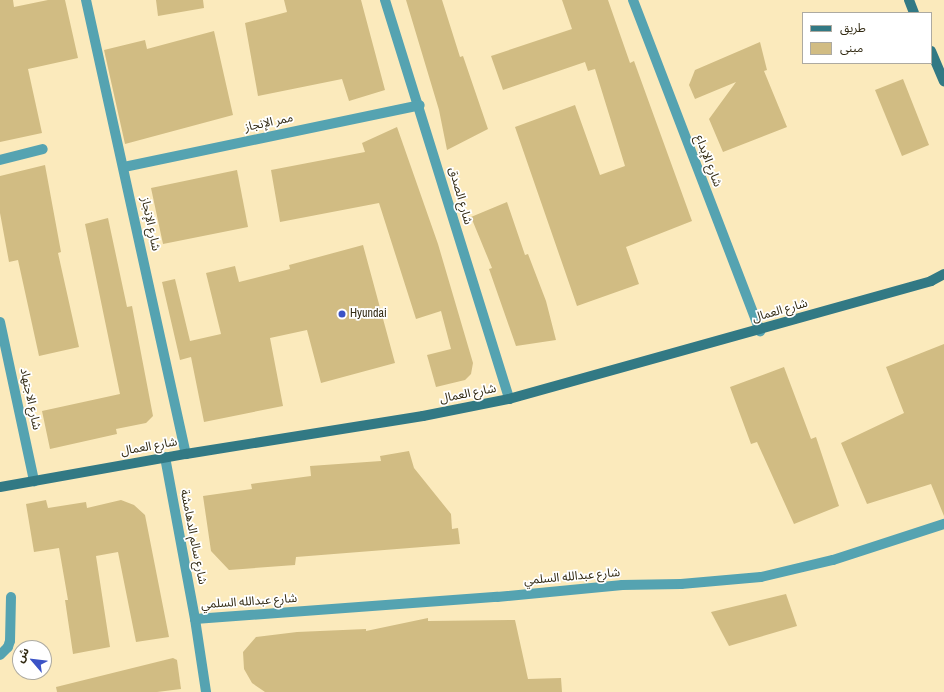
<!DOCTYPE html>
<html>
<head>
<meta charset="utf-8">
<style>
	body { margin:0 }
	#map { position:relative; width:944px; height:692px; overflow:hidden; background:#fbeabc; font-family:"Archivo Narrow","Noto Sans Arabic",sans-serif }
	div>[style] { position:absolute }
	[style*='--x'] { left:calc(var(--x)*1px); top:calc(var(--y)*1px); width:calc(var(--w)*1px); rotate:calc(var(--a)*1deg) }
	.building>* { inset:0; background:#d1bc83 }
	.street>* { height:10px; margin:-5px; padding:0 5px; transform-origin:5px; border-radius:5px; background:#55a3b1 }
	.secondary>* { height:10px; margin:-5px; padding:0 5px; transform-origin:5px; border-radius:5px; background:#327984 }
	.dots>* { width:11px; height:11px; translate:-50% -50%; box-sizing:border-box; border:2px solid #fff; border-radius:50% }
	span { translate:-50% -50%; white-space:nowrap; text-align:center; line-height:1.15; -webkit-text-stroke:3.5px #fff; paint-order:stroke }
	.street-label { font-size:12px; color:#322a13 }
	.poi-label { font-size:12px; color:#322a13 }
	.left { translate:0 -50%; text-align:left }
	.legend { position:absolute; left:802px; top:12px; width:130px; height:52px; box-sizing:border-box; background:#fff; border:1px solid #adaaa1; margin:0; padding:5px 7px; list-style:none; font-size:12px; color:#322a13 }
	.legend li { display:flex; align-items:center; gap:8px; height:20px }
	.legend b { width:20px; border:1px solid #adaaa1 }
	.north { position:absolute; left:12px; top:640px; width:40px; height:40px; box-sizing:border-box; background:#fff; border:1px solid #adaaa1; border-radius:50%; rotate:298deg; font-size:11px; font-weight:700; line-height:16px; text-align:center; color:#322a13 }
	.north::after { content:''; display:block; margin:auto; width:14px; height:18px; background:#3b53c6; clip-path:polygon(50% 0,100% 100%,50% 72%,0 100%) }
</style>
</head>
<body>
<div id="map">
	<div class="building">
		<div style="clip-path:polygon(0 0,13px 0,14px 7px,48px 0,65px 0,78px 58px,28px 69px,42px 133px,0 142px)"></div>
		<div style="clip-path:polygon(156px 0,203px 0,204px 8px,158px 16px)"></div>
		<div style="clip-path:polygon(284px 0,361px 0,385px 90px,349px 101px,342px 79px,258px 96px,245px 23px,287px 12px)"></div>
		<div style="clip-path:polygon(406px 0,442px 0,460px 57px,463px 56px,488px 129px,447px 150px,439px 110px)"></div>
		<div style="clip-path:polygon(562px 0,608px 0,630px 63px,634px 61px,692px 221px,626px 247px,639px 284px,577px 306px,515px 127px,575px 105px,600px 175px,625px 166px,595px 69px,588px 71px,585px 62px,503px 90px,491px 56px,572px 29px)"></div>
		<div style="clip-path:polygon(214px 31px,233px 115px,125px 144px,104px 50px,145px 40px,147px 49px)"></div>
		<div style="clip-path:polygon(760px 42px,767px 70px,764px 71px,787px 127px,723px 152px,709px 119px,736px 82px,695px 99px,689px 85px,695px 70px)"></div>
		<div style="clip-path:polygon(903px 79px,929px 145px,902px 156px,875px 90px)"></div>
		<div style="clip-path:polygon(397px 127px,438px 244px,473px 363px,471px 374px,465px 380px,436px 387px,427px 355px,451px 349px,441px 311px,416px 319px,379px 203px,280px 222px,271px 170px,365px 152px,362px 143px)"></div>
		<div style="clip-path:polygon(45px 165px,61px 252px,58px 253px,79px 347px,39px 356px,18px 260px,9px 262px,0 213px,0 176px)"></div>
		<div style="clip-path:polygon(237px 170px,248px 227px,163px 244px,151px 188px)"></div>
		<div style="clip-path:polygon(507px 202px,525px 255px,528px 254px,546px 301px,556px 340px,516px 346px,489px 269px,492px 268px,471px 217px)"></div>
		<div style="clip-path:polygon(108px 218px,127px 307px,132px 306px,153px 416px,146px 423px,116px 429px,117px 434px,50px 449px,42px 411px,120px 394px,85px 224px)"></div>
		<div style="clip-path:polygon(363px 245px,395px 363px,321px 383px,307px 330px,270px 338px,283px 406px,204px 422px,191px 357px,180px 360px,162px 282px,175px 279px,190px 341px,221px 334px,206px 273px,235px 266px,239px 282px,290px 269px,289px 265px)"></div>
		<div style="clip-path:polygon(944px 344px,944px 516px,931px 484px,867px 504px,841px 443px,904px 413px,886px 367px)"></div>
		<div style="clip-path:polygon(784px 367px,811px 439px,816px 437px,839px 506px,794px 524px,757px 442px,751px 444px,730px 387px)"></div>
		<div style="clip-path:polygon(409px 451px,414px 468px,451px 514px,452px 529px,458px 528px,460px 544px,296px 557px,295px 565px,229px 570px,211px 551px,203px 496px,252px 489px,251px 484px,311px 476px,310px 466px,381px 461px,380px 456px)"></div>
		<div style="clip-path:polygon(46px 500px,48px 508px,86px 502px,87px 508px,121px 500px,134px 505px,145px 515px,169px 637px,136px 642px,118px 552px,96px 556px,110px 647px,73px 654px,65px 600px,68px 600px,59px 548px,34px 552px,26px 504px)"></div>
		<div style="clip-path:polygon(786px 594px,797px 626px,729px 646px,711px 612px)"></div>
		<div style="clip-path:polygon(428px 618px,428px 621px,515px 620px,528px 679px,561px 678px,562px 692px,265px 692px,252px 683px,244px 669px,243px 652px,256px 637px,297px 632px,366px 629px,366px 631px)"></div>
		<div style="clip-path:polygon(173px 658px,177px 660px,181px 689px,157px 692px,57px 692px,56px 687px)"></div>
	</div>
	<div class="street">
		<div style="--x:86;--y:0;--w:465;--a:77.6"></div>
		<div style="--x:385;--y:0;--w:418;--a:72.7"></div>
		<div style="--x:633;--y:0;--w:355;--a:69"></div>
		<div style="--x:0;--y:160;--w:44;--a:-14.3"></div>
		<div style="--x:124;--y:167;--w:302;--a:-11.8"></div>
		<div style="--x:0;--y:322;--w:163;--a:77.9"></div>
		<div style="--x:165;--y:457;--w:165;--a:79.5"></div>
		<div style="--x:195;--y:619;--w:74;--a:81.4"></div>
		<div style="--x:195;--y:619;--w:303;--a:-4.2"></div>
		<div style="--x:497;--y:597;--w:126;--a:-5.5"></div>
		<div style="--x:622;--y:585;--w:59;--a:-1"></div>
		<div style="--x:681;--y:584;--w:80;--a:-5"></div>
		<div style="--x:761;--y:577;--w:74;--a:-13.3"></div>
		<div style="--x:833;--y:560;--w:117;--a:-18"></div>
		<div style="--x:0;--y:655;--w:11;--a:-45"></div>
		<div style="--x:8;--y:647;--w:6;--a:-72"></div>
		<div style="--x:10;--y:641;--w:44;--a:-88.7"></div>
	</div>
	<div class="secondary">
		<div style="--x:909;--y:0;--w:14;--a:69"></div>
		<div style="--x:931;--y:51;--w:33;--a:67"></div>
		<div style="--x:0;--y:487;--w:189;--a:-10.1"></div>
		<div style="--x:186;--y:454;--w:240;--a:-9.1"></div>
		<div style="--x:423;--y:416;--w:88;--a:-11.2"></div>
		<div style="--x:509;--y:399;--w:438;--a:-15.6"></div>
		<div style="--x:931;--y:281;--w:15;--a:-28"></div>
	</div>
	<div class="dots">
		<div style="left:342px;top:314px;background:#3b53c6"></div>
	</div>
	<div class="street-label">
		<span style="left:269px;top:123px;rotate:-12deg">ممر الإنجاز</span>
		<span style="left:708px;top:161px;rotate:69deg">شارع الإبداع</span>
		<span style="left:460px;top:196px;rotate:74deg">شارع الصدق</span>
		<span style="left:150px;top:224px;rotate:78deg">شارع الإنجاز</span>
		<span style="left:780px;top:311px;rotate:-16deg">شارع العمال</span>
		<span style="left:468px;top:394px;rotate:-11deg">شارع العمال</span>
		<span style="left:30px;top:399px;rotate:78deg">شارع الاجتهاد</span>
		<span style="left:149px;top:447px;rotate:-10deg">شارع العمال</span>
		<span style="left:193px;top:537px;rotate:79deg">شارع سالم الدهامشة</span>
		<span style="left:572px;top:577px;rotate:-5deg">شارع عبدالله السلمي</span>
		<span style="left:249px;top:602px;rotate:-4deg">شارع عبدالله السلمي</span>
	</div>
	<div class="poi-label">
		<span class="left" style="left:350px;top:314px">Hyundai</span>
	</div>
	<ul class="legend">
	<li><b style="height:5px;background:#327984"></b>طريق</li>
	<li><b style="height:11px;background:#d1bc83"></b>مبنى</li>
	</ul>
	<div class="north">ش</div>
</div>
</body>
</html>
